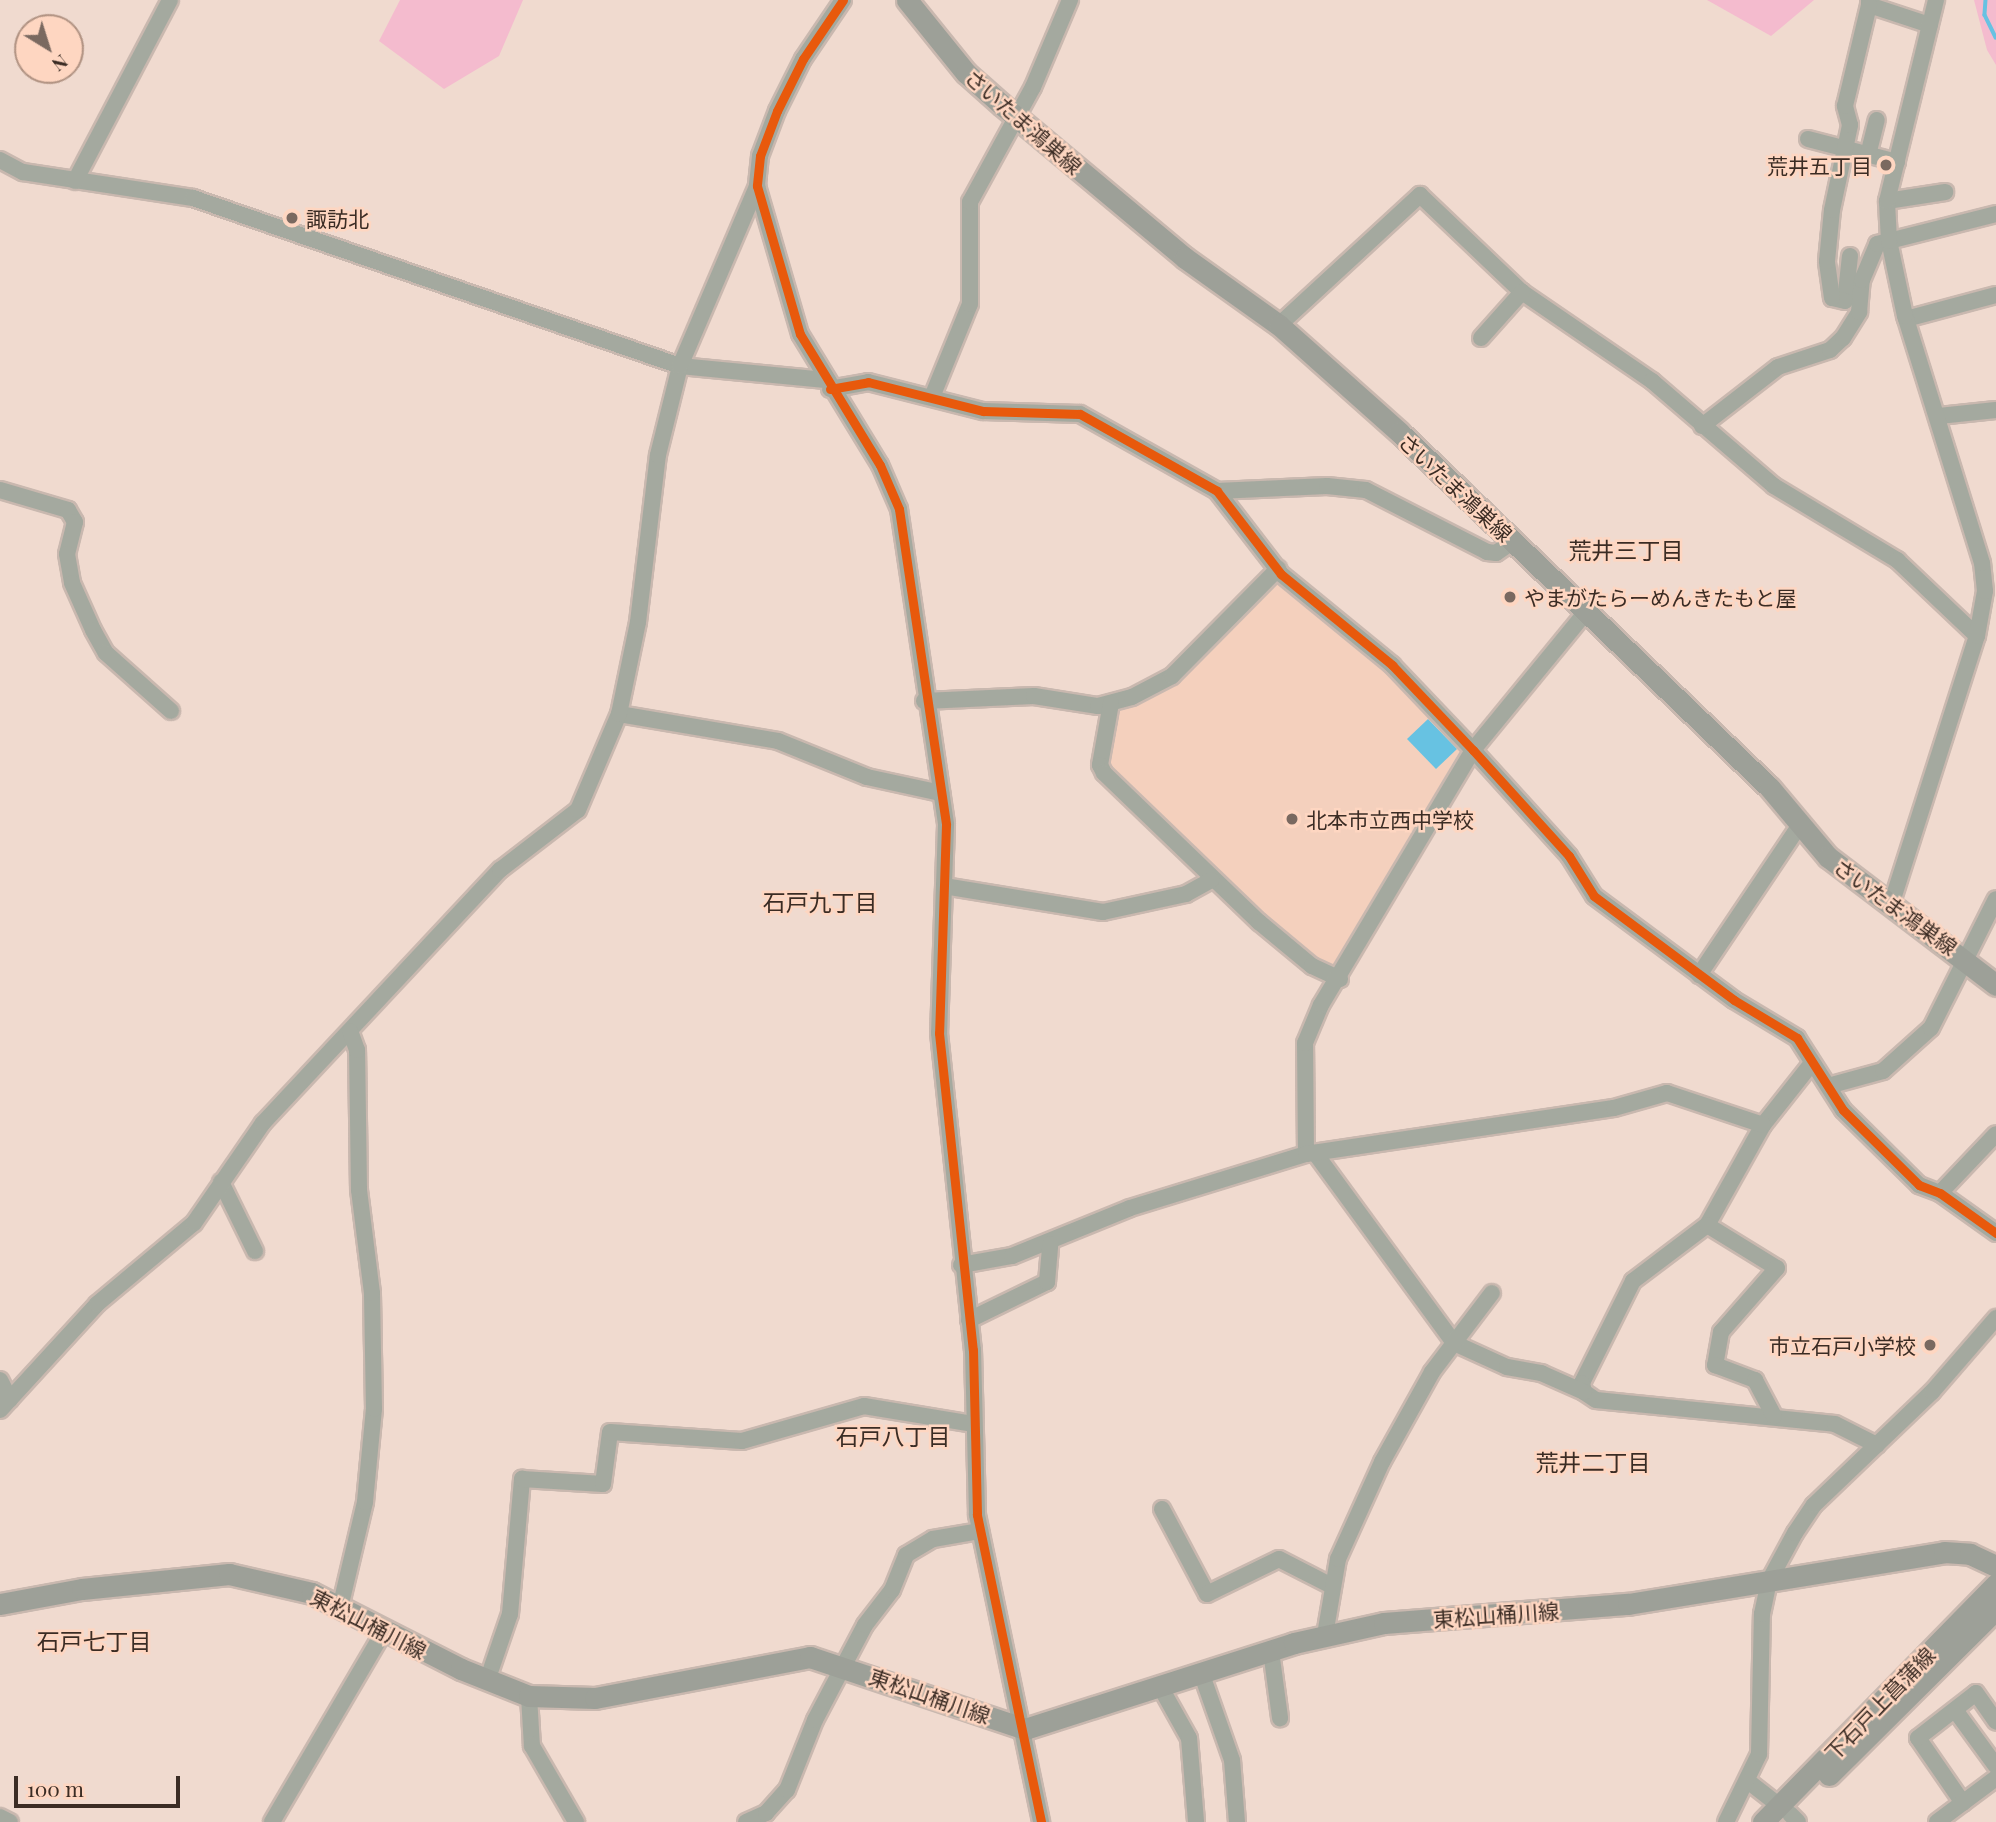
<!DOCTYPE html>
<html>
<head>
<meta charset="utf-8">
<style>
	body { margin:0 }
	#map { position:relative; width:1996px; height:1822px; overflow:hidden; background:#f0dacf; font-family:"Playfair Display","Noto Sans JP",serif }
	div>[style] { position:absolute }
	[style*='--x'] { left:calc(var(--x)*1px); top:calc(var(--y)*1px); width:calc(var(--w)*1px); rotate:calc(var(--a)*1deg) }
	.built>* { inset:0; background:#f4d0bd }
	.green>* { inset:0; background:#f4bbce }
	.water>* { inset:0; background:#67c2e2 }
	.stream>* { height:3.5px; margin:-1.75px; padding:0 1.75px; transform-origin:1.75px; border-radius:1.75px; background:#67c2e2 }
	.roads { filter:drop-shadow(2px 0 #c9b8af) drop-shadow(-2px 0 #c9b8af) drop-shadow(0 2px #c9b8af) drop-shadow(0 -2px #c9b8af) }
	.minor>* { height:16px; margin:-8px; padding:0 8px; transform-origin:8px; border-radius:8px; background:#a4a99f }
	.major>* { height:21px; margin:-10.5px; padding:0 10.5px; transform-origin:10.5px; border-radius:10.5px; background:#9da098 }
	.cycleway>* { height:9px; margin:-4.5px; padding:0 4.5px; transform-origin:4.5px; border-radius:4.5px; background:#e8590c }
	.dots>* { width:19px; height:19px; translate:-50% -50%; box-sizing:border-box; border:4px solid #fed6c1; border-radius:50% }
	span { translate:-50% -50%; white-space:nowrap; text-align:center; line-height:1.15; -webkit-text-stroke:5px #fed6c1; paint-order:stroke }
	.street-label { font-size:21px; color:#3b2c24 }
	.poi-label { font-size:21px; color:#3b2c24 }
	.right { translate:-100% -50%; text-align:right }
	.left { translate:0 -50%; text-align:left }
	.neighbourhood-label { font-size:23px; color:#3b2c24 }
	.north { position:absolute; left:14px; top:14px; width:70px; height:70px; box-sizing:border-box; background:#fed6c1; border:2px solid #b09282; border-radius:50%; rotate:142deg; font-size:19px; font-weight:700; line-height:28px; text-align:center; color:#3b2c24 }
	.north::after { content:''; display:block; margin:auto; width:24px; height:32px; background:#7a6960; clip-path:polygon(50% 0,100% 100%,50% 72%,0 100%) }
	.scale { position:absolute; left:14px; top:1776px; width:166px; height:32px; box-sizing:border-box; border:4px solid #3b2c24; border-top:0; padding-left:9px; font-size:21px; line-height:24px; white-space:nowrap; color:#3b2c24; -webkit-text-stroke:5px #fed6c1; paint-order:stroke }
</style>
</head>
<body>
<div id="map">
	<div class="built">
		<div style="clip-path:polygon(1275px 580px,1368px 652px,1462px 747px,1335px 970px,1303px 950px,1212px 871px,1105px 766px,1116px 709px,1177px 676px)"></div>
	</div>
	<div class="green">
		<div style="clip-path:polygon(400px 0,523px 0,499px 56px,444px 89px,379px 41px)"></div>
		<div style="clip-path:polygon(1707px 0,1814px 0,1771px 36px)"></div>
		<div style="clip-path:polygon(1974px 0,1996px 0,1996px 65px,1987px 50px)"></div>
	</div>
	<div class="water">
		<div style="clip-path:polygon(1428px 719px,1457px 749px,1436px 769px,1407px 739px)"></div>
	</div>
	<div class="stream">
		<div style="--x:1986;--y:0;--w:15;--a:94"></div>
		<div style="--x:1985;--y:15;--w:25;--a:64"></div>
	</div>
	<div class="roads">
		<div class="minor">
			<div style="--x:843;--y:0;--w:71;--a:124.1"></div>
			<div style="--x:803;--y:59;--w:58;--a:116.6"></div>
			<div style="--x:777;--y:111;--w:48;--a:110.7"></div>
			<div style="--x:760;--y:156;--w:30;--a:96"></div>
			<div style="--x:757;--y:186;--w:154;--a:73.8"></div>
			<div style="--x:800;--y:334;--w:153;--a:58.6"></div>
			<div style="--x:880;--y:465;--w:48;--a:66.6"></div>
			<div style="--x:899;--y:509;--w:319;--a:81.5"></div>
			<div style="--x:946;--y:825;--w:208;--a:91.9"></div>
			<div style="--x:939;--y:1033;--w:319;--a:83.9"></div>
			<div style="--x:973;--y:1350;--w:165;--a:88.6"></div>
			<div style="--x:977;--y:1515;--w:314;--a:78.2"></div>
			<div style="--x:1869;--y:0;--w:5;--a:90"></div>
			<div style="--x:1869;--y:5;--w:64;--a:18.2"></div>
			<div style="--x:1808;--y:139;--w:92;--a:14.5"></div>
			<div style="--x:1868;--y:155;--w:36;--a:-76"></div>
			<div style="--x:0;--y:160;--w:26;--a:28"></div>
			<div style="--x:23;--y:172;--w:172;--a:8.7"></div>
			<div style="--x:193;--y:198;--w:515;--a:19.03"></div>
			<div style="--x:680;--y:366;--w:146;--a:5.5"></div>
			<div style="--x:75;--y:181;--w:204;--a:-62.3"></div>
			<div style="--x:1887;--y:201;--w:59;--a:-8.8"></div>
			<div style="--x:1850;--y:256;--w:45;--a:96.3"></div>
			<div style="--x:1845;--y:301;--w:13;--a:-167"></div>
			<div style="--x:1832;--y:298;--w:37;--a:-98"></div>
			<div style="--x:1827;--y:261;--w:51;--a:-84.4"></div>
			<div style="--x:1832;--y:210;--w:87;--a:-78"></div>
			<div style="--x:1850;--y:125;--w:20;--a:-105"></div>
			<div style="--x:1845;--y:106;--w:104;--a:-76.6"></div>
			<div style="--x:1906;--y:319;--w:93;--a:-14.9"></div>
			<div style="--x:1279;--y:325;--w:192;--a:-42.7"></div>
			<div style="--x:1420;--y:195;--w:141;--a:43.6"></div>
			<div style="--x:1522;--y:292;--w:158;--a:34.4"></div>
			<div style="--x:1652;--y:381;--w:161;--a:40.7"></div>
			<div style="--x:1774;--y:486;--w:144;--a:31"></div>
			<div style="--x:1897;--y:560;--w:110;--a:43.5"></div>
			<div style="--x:1481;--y:338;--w:62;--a:-48.3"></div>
			<div style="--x:830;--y:389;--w:39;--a:-10"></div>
			<div style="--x:868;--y:382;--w:119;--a:14.2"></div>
			<div style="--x:983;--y:411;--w:97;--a:1.8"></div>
			<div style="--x:1080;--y:414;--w:157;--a:29.3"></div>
			<div style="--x:1217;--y:491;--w:105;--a:52.4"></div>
			<div style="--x:1281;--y:574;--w:144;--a:39.3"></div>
			<div style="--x:1392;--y:665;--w:117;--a:46.4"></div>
			<div style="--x:1473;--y:750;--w:143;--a:47.8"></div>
			<div style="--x:1569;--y:856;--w:47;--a:58"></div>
			<div style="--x:1594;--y:896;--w:174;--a:36.6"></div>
			<div style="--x:1734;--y:1000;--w:74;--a:31.1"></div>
			<div style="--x:1797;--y:1038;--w:85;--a:57.4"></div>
			<div style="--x:1843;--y:1110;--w:107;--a:44.6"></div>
			<div style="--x:1919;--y:1185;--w:22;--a:21"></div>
			<div style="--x:1940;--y:1193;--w:69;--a:35.5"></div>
			<div style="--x:932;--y:397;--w:100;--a:-67.8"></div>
			<div style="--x:970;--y:304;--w:102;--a:-90"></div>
			<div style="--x:970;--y:202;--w:131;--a:-61.3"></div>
			<div style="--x:1033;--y:87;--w:95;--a:-67"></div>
			<div style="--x:1939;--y:416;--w:57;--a:-6"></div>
			<div style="--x:1702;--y:426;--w:96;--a:-37.8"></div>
			<div style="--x:1778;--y:367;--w:55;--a:-18.1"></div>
			<div style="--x:1830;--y:350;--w:18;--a:-43"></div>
			<div style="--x:1843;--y:338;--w:31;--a:-58"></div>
			<div style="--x:1859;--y:312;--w:32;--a:-85"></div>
			<div style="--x:1862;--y:280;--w:39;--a:-67"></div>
			<div style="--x:1877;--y:244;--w:123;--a:-14.1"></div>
			<div style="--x:0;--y:490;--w:71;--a:16.4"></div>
			<div style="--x:68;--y:510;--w:14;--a:60"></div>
			<div style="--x:75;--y:522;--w:33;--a:104"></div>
			<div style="--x:67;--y:554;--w:29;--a:80"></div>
			<div style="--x:72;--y:583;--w:51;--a:65.9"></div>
			<div style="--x:93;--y:630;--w:26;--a:61"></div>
			<div style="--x:106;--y:653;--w:87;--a:41.7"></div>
			<div style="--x:1217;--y:491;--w:110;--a:-2.6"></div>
			<div style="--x:1327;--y:486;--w:39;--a:6"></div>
			<div style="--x:1366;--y:490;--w:136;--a:27.1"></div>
			<div style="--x:1487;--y:552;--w:9;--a:6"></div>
			<div style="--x:1496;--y:553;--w:22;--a:-34"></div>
			<div style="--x:924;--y:701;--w:110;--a:-2.6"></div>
			<div style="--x:1034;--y:696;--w:65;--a:8.9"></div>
			<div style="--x:1098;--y:706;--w:35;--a:-15"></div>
			<div style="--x:1132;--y:697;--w:45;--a:-27.7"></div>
			<div style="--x:1172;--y:676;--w:151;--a:-45.3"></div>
			<div style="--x:1111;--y:703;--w:63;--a:100.1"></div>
			<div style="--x:1100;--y:765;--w:9;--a:63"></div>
			<div style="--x:1104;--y:773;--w:215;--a:43.9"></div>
			<div style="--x:1259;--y:922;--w:69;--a:39.7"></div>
			<div style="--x:1312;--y:966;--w:31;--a:25"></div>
			<div style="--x:619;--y:714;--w:161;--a:9.6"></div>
			<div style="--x:778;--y:741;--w:96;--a:22"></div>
			<div style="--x:867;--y:777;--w:76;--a:12.2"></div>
			<div style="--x:944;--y:886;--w:161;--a:9.3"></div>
			<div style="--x:1103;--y:912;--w:85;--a:-12.2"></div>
			<div style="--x:1186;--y:894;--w:29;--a:-29"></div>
			<div style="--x:1891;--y:905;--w:282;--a:-72.3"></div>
			<div style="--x:1977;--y:636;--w:46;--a:-79.9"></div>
			<div style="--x:1985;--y:591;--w:28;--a:-96"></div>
			<div style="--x:1982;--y:563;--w:259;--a:-107.3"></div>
			<div style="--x:1905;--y:316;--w:77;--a:-102"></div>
			<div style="--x:1889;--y:241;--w:40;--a:-92.9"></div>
			<div style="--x:1887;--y:201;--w:207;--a:-76.3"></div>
			<div style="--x:1699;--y:975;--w:183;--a:-56.1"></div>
			<div style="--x:1812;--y:1063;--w:79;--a:128.3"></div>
			<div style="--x:1763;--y:1125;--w:115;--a:119.2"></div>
			<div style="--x:1707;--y:1225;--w:93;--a:142.9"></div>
			<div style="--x:1633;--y:1281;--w:114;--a:116.6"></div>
			<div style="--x:1582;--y:1383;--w:9;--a:77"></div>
			<div style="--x:1584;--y:1392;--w:14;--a:34"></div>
			<div style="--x:1596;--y:1400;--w:240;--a:5.7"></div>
			<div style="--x:1835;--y:1424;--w:47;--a:26.6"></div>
			<div style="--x:1828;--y:1086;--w:57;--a:-15.3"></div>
			<div style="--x:1883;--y:1071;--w:64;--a:-41.9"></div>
			<div style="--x:1931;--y:1028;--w:144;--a:-63.3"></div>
			<div style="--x:1315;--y:1153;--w:235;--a:53.8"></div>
			<div style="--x:1454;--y:1343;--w:58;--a:24.4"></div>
			<div style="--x:1507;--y:1367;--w:35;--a:10"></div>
			<div style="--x:1541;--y:1373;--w:47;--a:23.8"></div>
			<div style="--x:1306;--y:1154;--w:111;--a:-90.5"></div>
			<div style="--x:1305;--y:1043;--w:41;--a:-67.2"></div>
			<div style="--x:1321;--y:1005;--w:297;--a:-59.2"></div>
			<div style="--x:1473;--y:750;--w:178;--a:-50.7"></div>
			<div style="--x:221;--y:1182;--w:77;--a:63.8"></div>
			<div style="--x:1940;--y:1193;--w:81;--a:-46.5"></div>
			<div style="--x:1707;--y:1225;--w:82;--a:31.6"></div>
			<div style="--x:1777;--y:1268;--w:85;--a:131.2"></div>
			<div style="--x:1721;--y:1332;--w:34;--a:100"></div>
			<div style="--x:1715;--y:1365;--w:43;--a:20.6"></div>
			<div style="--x:1755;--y:1380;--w:41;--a:62.2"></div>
			<div style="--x:961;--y:1265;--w:52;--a:-10"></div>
			<div style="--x:1012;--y:1256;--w:127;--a:-22.1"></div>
			<div style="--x:1130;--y:1208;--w:184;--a:-17.1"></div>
			<div style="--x:1306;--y:1154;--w:311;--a:-8.5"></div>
			<div style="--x:1614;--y:1108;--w:55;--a:-15.8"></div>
			<div style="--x:1667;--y:1093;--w:101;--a:18.4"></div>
			<div style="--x:969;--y:1320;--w:87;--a:-26"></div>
			<div style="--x:1047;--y:1282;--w:38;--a:-85"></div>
			<div style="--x:0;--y:1380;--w:22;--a:63"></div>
			<div style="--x:0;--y:1410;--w:144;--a:-47.5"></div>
			<div style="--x:97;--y:1304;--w:126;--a:-39.9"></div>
			<div style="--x:194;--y:1223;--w:121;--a:-55.4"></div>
			<div style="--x:263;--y:1123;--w:347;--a:-46.9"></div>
			<div style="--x:500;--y:870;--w:98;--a:-37.6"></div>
			<div style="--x:578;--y:810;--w:104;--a:-66.9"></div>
			<div style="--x:619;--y:714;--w:94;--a:-78.3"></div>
			<div style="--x:638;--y:622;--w:168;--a:-83.2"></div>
			<div style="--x:658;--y:455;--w:92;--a:-76.1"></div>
			<div style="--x:680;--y:366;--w:196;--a:-66.8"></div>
			<div style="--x:1162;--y:1509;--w:96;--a:62.1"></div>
			<div style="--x:1207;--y:1594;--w:80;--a:-25.9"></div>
			<div style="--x:1279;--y:1559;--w:59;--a:27"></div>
			<div style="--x:340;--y:1608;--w:109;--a:-76.7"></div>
			<div style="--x:365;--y:1502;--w:93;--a:-84.5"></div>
			<div style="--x:374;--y:1409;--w:116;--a:-91"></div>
			<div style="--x:372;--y:1293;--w:104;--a:-97.2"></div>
			<div style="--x:359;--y:1190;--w:140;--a:-90.8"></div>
			<div style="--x:357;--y:1050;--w:20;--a:-110"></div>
			<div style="--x:1325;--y:1635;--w:77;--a:-80.3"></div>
			<div style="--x:1338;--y:1559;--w:107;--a:-65.6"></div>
			<div style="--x:1382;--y:1462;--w:103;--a:-60.9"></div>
			<div style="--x:1432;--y:1372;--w:99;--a:-52.8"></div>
			<div style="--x:1271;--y:1651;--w:68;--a:82.3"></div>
			<div style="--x:1202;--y:1675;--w:90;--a:70.6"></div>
			<div style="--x:1232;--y:1760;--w:62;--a:85.4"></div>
			<div style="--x:487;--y:1681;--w:71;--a:-71.1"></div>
			<div style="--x:510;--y:1614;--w:136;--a:-84.9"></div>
			<div style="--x:522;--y:1479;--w:81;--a:3.5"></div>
			<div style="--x:603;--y:1484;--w:52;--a:-82.3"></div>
			<div style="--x:610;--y:1432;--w:132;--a:3.9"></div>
			<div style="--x:742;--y:1441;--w:127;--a:-16"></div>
			<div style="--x:864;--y:1406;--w:110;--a:9.4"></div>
			<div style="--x:1161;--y:1688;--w:57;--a:60.8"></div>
			<div style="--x:1189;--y:1738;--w:84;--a:85.2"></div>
			<div style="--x:529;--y:1696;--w:50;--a:86.6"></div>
			<div style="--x:532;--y:1746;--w:88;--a:59.9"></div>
			<div style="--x:1955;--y:1710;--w:69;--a:53.8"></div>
			<div style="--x:1749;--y:1782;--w:39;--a:38"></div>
			<div style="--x:1963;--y:1803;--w:79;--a:-124.7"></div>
			<div style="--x:1918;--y:1738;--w:73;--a:-37.8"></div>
			<div style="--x:1976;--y:1693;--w:35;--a:55"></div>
			<div style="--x:1790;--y:1814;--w:11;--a:45"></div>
			<div style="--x:0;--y:1817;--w:11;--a:27"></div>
			<div style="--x:272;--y:1822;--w:221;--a:-59.6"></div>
			<div style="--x:746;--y:1822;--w:22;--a:-24"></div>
			<div style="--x:766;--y:1813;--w:31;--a:-48"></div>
			<div style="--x:787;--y:1790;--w:75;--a:-68.2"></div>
			<div style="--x:815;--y:1720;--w:107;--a:-62.2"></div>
			<div style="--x:865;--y:1625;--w:44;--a:-52.4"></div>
			<div style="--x:892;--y:1590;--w:38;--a:-68"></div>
			<div style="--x:906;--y:1555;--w:31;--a:-31"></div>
			<div style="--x:933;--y:1539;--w:48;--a:-9.7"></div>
			<div style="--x:1726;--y:1822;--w:76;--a:-64.1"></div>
			<div style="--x:1759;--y:1754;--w:140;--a:-88.8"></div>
			<div style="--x:1762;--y:1614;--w:34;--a:-78"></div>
			<div style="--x:1769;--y:1581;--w:55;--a:-61.6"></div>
			<div style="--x:1795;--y:1533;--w:34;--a:-56"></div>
			<div style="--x:1814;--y:1505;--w:163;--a:-43.8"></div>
			<div style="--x:1932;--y:1392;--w:98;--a:-49.1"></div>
			<div style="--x:1937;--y:1822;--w:74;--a:-36.7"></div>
		</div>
		<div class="major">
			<div style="--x:907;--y:0;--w:94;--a:51.1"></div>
			<div style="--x:966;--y:73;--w:48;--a:41.6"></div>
			<div style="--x:1002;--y:105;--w:239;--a:39.9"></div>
			<div style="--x:1185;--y:258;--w:115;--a:35.5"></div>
			<div style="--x:1279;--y:325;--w:161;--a:41.7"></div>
			<div style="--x:1399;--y:432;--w:514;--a:43.82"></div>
			<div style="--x:1770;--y:788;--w:90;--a:50"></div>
			<div style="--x:1828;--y:857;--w:211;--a:37.3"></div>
			<div style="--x:0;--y:1604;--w:83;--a:-10.4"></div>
			<div style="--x:82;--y:1589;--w:148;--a:-5.8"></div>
			<div style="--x:229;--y:1574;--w:85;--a:12.9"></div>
			<div style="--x:312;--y:1593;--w:167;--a:27"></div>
			<div style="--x:461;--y:1669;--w:73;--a:21.7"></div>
			<div style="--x:529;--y:1696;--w:66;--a:1.7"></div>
			<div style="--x:595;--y:1698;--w:219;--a:-10.8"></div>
			<div style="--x:810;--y:1657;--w:227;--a:18.5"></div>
			<div style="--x:1025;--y:1729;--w:282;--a:-17.7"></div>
			<div style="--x:1294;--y:1643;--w:92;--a:-12.5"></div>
			<div style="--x:1384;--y:1623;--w:245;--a:-4.5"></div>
			<div style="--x:1628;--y:1604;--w:320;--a:-9.3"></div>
			<div style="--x:1944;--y:1552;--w:26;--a:4"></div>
			<div style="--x:1970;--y:1554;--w:29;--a:25"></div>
			<div style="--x:1829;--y:1775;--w:235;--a:-44.8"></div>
			<div style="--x:1763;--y:1822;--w:333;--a:-45.6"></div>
		</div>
	</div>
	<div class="cycleway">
		<div style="--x:843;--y:0;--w:71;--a:124.1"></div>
		<div style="--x:803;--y:59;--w:58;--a:116.6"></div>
		<div style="--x:777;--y:111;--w:48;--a:110.7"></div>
		<div style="--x:760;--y:156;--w:30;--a:96"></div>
		<div style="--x:757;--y:186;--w:154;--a:73.8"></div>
		<div style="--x:800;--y:334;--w:153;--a:58.6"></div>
		<div style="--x:880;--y:465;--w:48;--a:66.6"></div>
		<div style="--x:899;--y:509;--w:319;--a:81.5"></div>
		<div style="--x:946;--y:825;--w:208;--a:91.9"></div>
		<div style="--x:939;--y:1033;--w:319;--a:83.9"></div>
		<div style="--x:973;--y:1350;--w:165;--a:88.6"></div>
		<div style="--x:977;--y:1515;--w:314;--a:78.2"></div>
		<div style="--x:830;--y:389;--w:39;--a:-10"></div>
		<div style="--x:868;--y:382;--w:119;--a:14.2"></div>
		<div style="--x:983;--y:411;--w:97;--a:1.8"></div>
		<div style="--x:1080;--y:414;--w:157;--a:29.3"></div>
		<div style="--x:1217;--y:491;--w:105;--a:52.4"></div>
		<div style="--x:1281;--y:574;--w:144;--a:39.3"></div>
		<div style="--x:1392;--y:665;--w:117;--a:46.4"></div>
		<div style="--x:1473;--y:750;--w:143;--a:47.8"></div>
		<div style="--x:1569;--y:856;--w:47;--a:58"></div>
		<div style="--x:1594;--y:896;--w:174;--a:36.6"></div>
		<div style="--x:1734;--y:1000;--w:74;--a:31.1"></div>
		<div style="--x:1797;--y:1038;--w:85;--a:57.4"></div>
		<div style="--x:1843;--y:1110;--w:107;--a:44.6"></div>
		<div style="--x:1919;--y:1185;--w:22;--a:21"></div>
		<div style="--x:1940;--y:1193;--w:69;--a:35.5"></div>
	</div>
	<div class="dots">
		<div style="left:1886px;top:165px;background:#7a6960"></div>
		<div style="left:292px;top:218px;background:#7a6960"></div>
		<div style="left:1510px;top:597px;background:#7a6960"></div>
		<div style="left:1292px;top:819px;background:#7a6960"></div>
		<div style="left:1930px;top:1345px;background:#7a6960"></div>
	</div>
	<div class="street-label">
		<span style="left:1024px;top:121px;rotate:41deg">さいたま鴻巣線</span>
		<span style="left:1456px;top:487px;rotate:43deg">さいたま鴻巣線</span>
		<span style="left:1896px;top:906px;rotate:36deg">さいたま鴻巣線</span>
		<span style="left:1496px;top:1614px;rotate:-4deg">東松山桶川線</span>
		<span style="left:369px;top:1623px;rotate:27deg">東松山桶川線</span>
		<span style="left:930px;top:1695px;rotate:19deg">東松山桶川線</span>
		<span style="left:1879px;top:1703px;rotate:-46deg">下石戸上菖蒲線</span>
	</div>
	<div class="poi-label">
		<span class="right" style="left:1872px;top:165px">荒井五丁目</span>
		<span class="left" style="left:306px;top:218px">諏訪北</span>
		<span class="left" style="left:1524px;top:597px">やまがたらーめんきたもと屋</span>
		<span class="left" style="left:1306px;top:819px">北本市立西中学校</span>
		<span class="right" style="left:1916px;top:1345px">市立石戸小学校</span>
	</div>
	<div class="neighbourhood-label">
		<span style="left:1626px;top:550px">荒井三丁目</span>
		<span style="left:820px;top:902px">石戸九丁目</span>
		<span style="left:893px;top:1436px">石戸八丁目</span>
		<span style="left:1593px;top:1462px">荒井二丁目</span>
		<span style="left:94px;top:1641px">石戸七丁目</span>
	</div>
	<div class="north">N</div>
	<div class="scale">100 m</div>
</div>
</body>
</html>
